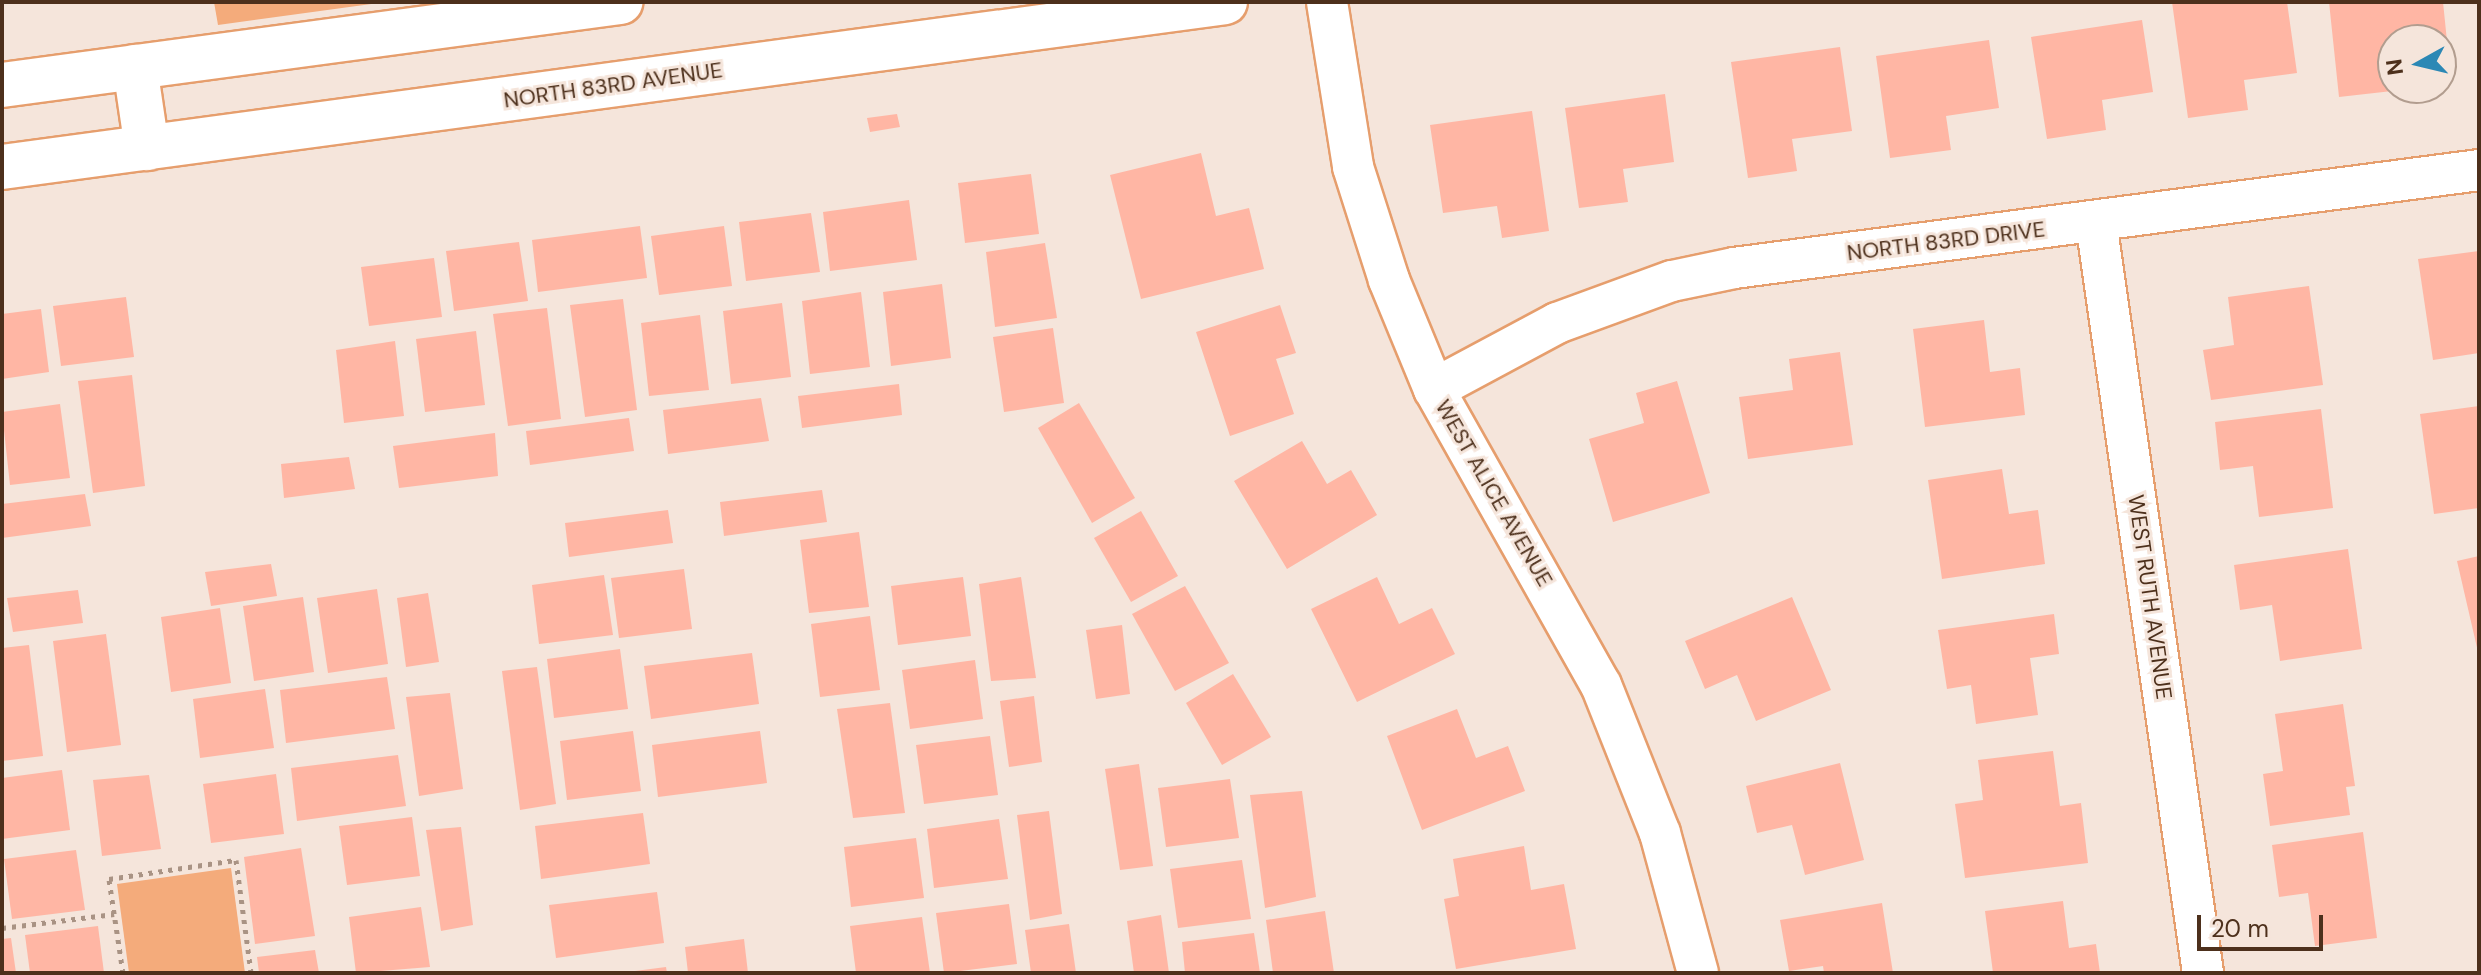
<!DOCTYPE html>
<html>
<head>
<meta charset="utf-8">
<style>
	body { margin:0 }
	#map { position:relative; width:2481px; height:975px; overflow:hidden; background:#f5e5db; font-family:"DM Sans",sans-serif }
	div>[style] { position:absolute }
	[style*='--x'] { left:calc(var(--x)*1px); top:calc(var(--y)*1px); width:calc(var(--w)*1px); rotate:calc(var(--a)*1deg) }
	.green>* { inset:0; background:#f4ab7b }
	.building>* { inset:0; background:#ffb6a4 }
	.path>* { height:5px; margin-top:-2.5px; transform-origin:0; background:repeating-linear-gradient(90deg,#a99384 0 4px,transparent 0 10px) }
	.roads { filter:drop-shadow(2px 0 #e69e6d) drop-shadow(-2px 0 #e69e6d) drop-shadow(0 2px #e69e6d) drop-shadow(0 -2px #e69e6d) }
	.minor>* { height:40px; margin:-20px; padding:0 20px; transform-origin:20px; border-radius:20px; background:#fff }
	.secondary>* { height:44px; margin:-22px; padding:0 22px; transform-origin:22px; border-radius:22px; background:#fff }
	span { translate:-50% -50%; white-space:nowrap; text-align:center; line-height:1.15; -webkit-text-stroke:6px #f5e5db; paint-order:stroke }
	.street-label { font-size:22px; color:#4d301c }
	.frame { position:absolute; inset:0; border:4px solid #4d301c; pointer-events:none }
	.north { position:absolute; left:2377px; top:24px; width:80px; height:80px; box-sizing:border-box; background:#f5e5db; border:2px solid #b29d8f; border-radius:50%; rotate:262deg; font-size:22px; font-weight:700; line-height:32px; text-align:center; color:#4d301c }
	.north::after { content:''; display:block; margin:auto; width:28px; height:36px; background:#2c88b5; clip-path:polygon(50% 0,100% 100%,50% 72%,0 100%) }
	.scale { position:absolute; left:2197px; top:915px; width:126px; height:36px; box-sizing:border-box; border:4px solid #4d301c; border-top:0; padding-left:10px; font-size:24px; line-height:28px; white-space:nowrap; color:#4d301c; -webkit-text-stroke:6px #f5e5db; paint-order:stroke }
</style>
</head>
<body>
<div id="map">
	<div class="green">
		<div style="clip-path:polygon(214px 2px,386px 2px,218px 25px)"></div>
		<div style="clip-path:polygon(231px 868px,245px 973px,129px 973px,117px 884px)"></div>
	</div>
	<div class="building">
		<div style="clip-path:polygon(2172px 2px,2287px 2px,2297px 73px,2244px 80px,2248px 110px,2188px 118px)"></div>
		<div style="clip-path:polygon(2329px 2px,2443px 2px,2448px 51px,2441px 52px,2441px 40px,2393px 40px,2393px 88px,2401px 90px,2339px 97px)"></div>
		<div style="clip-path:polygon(2142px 20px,2153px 92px,2102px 100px,2106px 130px,2047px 139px,2031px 37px)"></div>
		<div style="clip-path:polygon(1989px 40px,1999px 108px,1946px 116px,1951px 150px,1890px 158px,1876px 56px)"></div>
		<div style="clip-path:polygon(1840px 47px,1852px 131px,1792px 139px,1797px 171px,1748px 178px,1731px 62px)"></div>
		<div style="clip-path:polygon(1665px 94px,1674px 162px,1623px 169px,1628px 202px,1579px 208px,1565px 108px)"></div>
		<div style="clip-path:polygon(1532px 111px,1549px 231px,1502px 238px,1497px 206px,1443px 213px,1430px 125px)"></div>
		<div style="clip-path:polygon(897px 114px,900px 127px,870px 132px,867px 118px)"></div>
		<div style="clip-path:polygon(1201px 153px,1216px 216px,1249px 208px,1264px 269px,1141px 299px,1110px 175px)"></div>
		<div style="clip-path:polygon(1031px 174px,1039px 234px,965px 243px,958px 183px)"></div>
		<div style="clip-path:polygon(909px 200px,917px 260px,830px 271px,823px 212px)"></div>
		<div style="clip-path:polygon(811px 213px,820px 272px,746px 281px,739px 222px)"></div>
		<div style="clip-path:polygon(640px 226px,647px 278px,538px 292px,532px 240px)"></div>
		<div style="clip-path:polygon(724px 226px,732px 286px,659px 295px,651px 236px)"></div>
		<div style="clip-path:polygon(519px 242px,528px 301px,454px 311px,446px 251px)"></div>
		<div style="clip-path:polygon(1045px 243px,1057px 318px,995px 327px,986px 252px)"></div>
		<div style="clip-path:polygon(2479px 251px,2479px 353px,2433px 360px,2418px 259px)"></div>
		<div style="clip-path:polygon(434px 258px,442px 317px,369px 326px,361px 267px)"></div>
		<div style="clip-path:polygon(942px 284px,951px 358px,891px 366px,883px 292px)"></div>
		<div style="clip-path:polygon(2309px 286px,2323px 385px,2211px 400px,2203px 350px,2234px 345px,2228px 297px)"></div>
		<div style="clip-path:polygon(861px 292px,870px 367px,810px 374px,802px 301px)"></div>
		<div style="clip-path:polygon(126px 297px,134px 357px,61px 366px,53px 306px)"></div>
		<div style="clip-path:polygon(623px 299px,637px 410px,585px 417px,570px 305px)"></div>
		<div style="clip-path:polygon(782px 303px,791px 377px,731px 384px,723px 311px)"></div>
		<div style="clip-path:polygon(1280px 305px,1296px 353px,1276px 359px,1294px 414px,1230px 436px,1196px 332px)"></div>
		<div style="clip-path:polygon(547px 308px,561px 419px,508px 426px,493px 314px)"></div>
		<div style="clip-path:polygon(41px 309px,49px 372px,2px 379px,2px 314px)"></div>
		<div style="clip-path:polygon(700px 315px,709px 390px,649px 396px,641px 323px)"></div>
		<div style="clip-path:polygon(1984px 320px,1990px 372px,2020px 368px,2025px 415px,1925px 427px,1913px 329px)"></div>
		<div style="clip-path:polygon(1053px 328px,1064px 403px,1004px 412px,993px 337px)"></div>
		<div style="clip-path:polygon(476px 331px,485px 405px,425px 412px,416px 339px)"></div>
		<div style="clip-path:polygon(395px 341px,404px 416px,344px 423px,336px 350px)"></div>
		<div style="clip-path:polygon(1840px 352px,1853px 445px,1748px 459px,1739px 397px,1793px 390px,1789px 359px)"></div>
		<div style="clip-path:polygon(132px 375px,145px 486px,93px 493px,78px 381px)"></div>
		<div style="clip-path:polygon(1677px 381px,1710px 493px,1613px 522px,1589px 439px,1644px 423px,1636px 393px)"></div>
		<div style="clip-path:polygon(899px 384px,902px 415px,802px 428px,798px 396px)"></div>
		<div style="clip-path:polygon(761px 398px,769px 441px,668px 454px,663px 410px)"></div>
		<div style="clip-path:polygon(1079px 403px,1135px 498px,1092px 523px,1038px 428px)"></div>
		<div style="clip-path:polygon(60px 404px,70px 478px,10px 485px,2px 412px)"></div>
		<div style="clip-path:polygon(2479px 406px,2479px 508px,2434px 514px,2420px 414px)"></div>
		<div style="clip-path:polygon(2321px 409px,2333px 508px,2259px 517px,2253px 466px,2220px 470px,2215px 422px)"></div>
		<div style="clip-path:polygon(629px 418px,634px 451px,530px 465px,526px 431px)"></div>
		<div style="clip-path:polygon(495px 433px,498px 476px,399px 488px,393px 446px)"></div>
		<div style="clip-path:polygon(1302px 441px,1327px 484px,1351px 470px,1377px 515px,1287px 569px,1234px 481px)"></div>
		<div style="clip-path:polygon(349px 457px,355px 489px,284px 498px,281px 464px)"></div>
		<div style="clip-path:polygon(2002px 469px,2009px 514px,2038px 510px,2045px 564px,1942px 579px,1928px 480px)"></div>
		<div style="clip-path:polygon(822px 490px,827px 522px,724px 536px,720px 502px)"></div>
		<div style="clip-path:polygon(85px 494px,91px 526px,2px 538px,2px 504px)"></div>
		<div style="clip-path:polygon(668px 510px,673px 543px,569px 557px,565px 523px)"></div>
		<div style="clip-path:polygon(1141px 511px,1178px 576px,1131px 602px,1094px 538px)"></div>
		<div style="clip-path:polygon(859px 532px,869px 607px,809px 613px,800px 540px)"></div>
		<div style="clip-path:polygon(2348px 549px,2362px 649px,2280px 661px,2272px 605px,2240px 610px,2234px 565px)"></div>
		<div style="clip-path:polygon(2479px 556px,2479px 652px,2478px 652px,2457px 561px)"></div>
		<div style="clip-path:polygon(271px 564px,277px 596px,211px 606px,205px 572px)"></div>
		<div style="clip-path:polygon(684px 569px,692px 629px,619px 638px,611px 578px)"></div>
		<div style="clip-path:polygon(604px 575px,613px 635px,539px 644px,532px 585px)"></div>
		<div style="clip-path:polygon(963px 577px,971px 636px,898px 645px,891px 586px)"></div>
		<div style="clip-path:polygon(1021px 577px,1036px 678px,991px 681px,979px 584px)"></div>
		<div style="clip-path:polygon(1377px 577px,1399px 624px,1432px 608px,1455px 654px,1357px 702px,1311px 609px)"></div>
		<div style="clip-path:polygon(1185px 586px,1229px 663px,1175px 691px,1132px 614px)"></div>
		<div style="clip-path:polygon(377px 589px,388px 664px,328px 673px,317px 598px)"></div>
		<div style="clip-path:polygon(78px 590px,83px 623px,13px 632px,7px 598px)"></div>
		<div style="clip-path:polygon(428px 593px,439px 662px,406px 667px,397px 598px)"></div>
		<div style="clip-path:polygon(303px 597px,314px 672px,254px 681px,243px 606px)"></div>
		<div style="clip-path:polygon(1792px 597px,1831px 690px,1756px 721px,1737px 675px,1705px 689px,1685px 641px)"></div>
		<div style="clip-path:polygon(220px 608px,231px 683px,171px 692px,161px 617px)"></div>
		<div style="clip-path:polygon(2054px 614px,2059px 654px,2030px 658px,2038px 715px,1976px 724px,1971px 685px,1947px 689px,1938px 630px)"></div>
		<div style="clip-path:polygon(870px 616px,880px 690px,820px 697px,811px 624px)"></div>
		<div style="clip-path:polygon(1122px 625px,1130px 694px,1096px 699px,1086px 630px)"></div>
		<div style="clip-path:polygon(106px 634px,121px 745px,67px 752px,53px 641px)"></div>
		<div style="clip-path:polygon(29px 645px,43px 756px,2px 761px,2px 648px)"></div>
		<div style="clip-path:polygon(620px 649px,628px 709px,554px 718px,547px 659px)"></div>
		<div style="clip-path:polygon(752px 653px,759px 704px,651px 719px,644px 666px)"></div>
		<div style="clip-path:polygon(975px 660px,983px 719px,910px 729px,902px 670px)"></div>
		<div style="clip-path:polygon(537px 667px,556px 804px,520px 810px,502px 671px)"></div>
		<div style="clip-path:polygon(1233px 674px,1271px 737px,1222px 765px,1186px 703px)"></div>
		<div style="clip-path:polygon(387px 677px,395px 729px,286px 743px,280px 690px)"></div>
		<div style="clip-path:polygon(265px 689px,274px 748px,200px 758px,193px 699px)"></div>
		<div style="clip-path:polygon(450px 693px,463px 789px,419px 796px,406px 697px)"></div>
		<div style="clip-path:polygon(1034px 696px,1042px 762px,1009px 767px,1000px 701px)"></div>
		<div style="clip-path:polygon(890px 703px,905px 813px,853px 818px,837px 709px)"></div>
		<div style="clip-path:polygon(2343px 704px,2355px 786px,2346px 787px,2350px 815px,2270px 826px,2263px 774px,2283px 771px,2275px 714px)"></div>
		<div style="clip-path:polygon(1457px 709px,1476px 758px,1508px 746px,1525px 791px,1422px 830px,1387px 736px)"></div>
		<div style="clip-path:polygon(633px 731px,641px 791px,567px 800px,560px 741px)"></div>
		<div style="clip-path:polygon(760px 731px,767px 783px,658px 797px,652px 745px)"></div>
		<div style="clip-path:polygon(990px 736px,998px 795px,924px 804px,916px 745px)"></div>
		<div style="clip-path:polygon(2053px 751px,2060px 806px,2081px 803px,2088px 863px,1965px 878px,1955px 804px,1983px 800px,1978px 760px)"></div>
		<div style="clip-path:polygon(398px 755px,406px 806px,297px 821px,291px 768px)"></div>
		<div style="clip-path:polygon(1840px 763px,1864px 860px,1805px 875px,1792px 825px,1757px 833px,1746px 786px)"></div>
		<div style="clip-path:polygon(1139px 764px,1153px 866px,1120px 870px,1105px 769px)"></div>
		<div style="clip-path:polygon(62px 770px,70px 830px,2px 839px,2px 778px)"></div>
		<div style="clip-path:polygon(276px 774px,284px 834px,211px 843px,203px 784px)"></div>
		<div style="clip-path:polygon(149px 775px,161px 849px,102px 856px,93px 780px)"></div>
		<div style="clip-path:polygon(1230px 779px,1239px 838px,1166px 847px,1158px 788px)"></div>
		<div style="clip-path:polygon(1302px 791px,1316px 897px,1265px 908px,1250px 795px)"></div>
		<div style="clip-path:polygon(1049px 811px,1062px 914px,1030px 920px,1017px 815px)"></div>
		<div style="clip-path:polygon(643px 813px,650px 864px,541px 879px,535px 826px)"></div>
		<div style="clip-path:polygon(412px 817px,420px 876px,347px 885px,339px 826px)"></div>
		<div style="clip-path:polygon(999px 819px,1008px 879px,934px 888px,927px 829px)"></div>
		<div style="clip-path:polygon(461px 827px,473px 925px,441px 931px,426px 830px)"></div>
		<div style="clip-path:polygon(2363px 832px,2377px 938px,2315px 946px,2308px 893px,2279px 897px,2272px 845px)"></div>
		<div style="clip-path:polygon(916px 838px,924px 898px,851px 907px,844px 847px)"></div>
		<div style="clip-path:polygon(1524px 846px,1531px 890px,1564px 884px,1576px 949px,1456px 969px,1444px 899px,1459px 896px,1453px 859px)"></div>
		<div style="clip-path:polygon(301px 848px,315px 936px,255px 944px,244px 857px)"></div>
		<div style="clip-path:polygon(76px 850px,85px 910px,12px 919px,4px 859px)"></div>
		<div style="clip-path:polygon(1242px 860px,1251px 919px,1178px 928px,1170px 869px)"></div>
		<div style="clip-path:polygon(657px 892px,664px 943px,556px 958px,549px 905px)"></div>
		<div style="clip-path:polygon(2063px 901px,2069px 948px,2096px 944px,2100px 973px,1993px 973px,1985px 911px)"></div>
		<div style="clip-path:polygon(1882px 903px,1893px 973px,1824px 973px,1823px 966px,1789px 971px,1780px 920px)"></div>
		<div style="clip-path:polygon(1009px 904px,1017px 964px,944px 973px,936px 913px)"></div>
		<div style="clip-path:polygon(421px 907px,430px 967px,356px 973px,349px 917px)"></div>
		<div style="clip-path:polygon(1325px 911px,1334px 973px,1273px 973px,1266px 920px)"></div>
		<div style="clip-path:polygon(1161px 915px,1169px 973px,1134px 973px,1127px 921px)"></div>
		<div style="clip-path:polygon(922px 917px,930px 973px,856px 973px,850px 926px)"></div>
		<div style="clip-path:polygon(1069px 924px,1076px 973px,1031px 973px,1025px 930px)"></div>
		<div style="clip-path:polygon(98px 926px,104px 973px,30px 973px,25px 935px)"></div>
		<div style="clip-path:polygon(1254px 933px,1260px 973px,1185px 973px,1182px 942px)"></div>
		<div style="clip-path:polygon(11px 938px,16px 973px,2px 973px,2px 939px)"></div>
		<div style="clip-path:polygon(744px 939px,748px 973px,688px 973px,685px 947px)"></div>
		<div style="clip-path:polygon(315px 950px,319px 973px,259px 973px,257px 957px)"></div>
		<div style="clip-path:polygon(666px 967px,667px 973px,635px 973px,635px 971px)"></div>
	</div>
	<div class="path">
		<div style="--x:2;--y:928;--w:113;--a:-7.1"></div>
		<div style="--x:123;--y:973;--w:95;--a:-98.5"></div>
		<div style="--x:109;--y:879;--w:128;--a:-8.5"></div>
		<div style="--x:236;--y:860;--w:114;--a:82.4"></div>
	</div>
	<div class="roads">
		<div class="minor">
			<div style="--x:1327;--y:2;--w:167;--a:81"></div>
			<div style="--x:1353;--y:167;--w:119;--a:72.3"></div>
			<div style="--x:1389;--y:280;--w:118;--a:67.6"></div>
			<div style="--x:1434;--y:389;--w:340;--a:60.6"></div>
			<div style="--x:1601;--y:685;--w:159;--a:68.3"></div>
			<div style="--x:1660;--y:833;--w:145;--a:74.8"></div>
			<div style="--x:2096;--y:222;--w:759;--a:81.89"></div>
			<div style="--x:1434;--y:389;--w:140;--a:-28.2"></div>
			<div style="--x:1557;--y:323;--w:122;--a:-20.1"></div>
			<div style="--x:1672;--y:281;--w:63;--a:-11.8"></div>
			<div style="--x:1734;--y:268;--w:751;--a:-7.49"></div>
		</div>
		<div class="secondary">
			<div style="--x:135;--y:67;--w:82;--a:81.6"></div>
			<div style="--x:2;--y:85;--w:624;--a:-7.65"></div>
			<div style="--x:2;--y:167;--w:1234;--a:-7.68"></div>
		</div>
	</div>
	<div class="street-label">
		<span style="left:613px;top:85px;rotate:-8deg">NORTH 83RD AVENUE</span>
		<span style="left:1946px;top:241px;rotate:-7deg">NORTH 83RD DRIVE</span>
		<span style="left:1494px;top:493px;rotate:60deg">WEST ALICE AVENUE</span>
		<span style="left:2150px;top:597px;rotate:82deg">WEST RUTH AVENUE</span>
	</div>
	<div class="frame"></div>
	<div class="north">N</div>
	<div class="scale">20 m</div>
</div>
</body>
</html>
